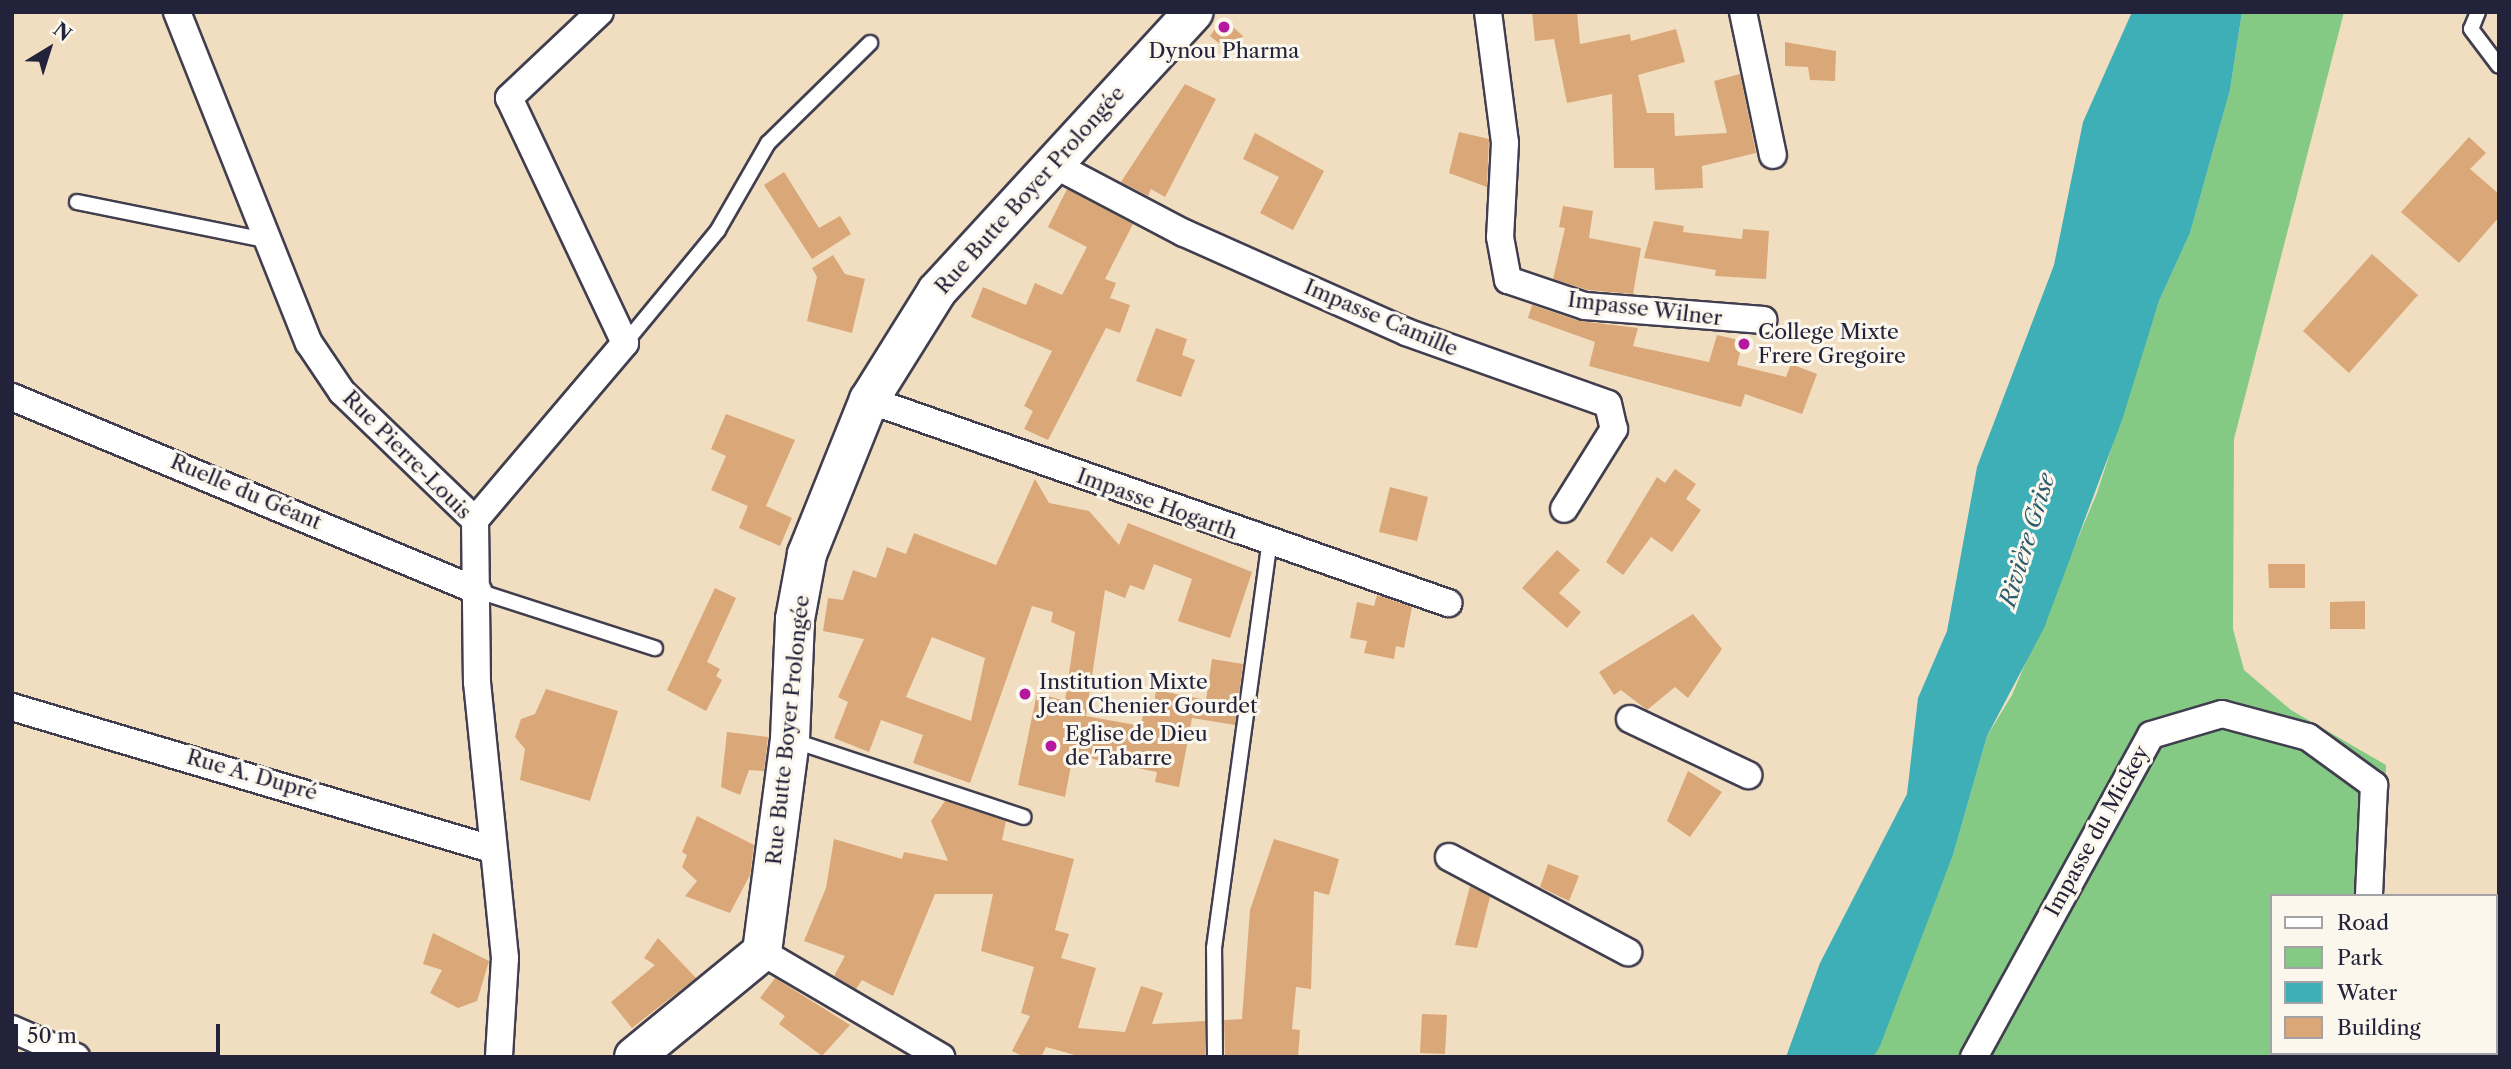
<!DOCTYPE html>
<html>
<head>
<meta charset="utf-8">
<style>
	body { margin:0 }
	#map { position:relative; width:2511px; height:1069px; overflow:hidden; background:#f1dec0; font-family:"Libre Caslon Text",serif }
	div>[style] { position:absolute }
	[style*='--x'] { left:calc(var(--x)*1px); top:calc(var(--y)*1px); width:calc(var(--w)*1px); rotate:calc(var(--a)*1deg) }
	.green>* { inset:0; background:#84ca84 }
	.water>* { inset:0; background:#3eafb7 }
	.building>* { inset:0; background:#daa779 }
	.roads { filter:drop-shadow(2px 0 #413e4f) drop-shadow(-2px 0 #413e4f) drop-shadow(0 2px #413e4f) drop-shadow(0 -2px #413e4f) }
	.lane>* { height:14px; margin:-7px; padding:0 7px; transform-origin:7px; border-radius:7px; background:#fff }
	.street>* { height:26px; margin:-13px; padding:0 13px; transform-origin:13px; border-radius:13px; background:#fff }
	.secondary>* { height:38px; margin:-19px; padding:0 19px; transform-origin:19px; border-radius:19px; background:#fff }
	.dots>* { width:19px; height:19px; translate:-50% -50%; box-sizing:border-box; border:4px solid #fbf7ec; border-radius:50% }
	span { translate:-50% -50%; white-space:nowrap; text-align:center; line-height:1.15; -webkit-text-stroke:6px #fbf7ec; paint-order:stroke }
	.poi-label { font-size:21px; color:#22223b }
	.left { translate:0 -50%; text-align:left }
	.street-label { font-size:21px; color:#22223b }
	.water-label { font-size:23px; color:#2d5a6d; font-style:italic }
	.frame { position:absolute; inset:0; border:14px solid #22223b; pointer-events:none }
	.legend { position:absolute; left:2270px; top:894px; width:228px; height:161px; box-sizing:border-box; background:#fbf7ec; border:2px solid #a4a2a5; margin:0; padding:9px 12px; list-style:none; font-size:21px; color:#22223b }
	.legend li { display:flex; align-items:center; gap:14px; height:35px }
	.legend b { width:35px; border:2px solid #a4a2a5 }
	.north { position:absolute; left:14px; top:14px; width:70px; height:70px; -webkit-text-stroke:5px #fbf7ec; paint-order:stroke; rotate:38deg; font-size:19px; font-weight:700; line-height:28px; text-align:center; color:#22223b }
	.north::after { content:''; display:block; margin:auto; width:24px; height:32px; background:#22223b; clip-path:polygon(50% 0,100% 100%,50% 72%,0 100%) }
	.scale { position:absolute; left:14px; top:1024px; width:206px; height:32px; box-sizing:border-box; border:4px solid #22223b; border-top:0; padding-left:9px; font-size:21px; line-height:24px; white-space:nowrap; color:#22223b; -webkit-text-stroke:5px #fbf7ec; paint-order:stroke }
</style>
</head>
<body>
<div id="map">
	<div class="green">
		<div style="clip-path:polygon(2242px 12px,2344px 12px,2234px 439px,2233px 629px,2244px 670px,2291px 710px,2386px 765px,2382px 896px,2271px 896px,2271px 1053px,2377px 1057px,1873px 1057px,1953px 855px,1987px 736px,2012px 695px,2097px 493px,2159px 301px,2190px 233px,2230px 90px)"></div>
	</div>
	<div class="water">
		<div style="clip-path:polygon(2132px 12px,2242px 12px,2230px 90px,2190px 233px,2159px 301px,2122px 420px,2044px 628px,1987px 736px,1953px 855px,1880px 1046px,1873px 1057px,1786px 1057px,1820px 963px,1907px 794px,1918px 698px,1947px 631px,1977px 467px,2054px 265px,2083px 122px)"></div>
	</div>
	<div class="building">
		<div style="clip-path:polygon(1532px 12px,1577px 12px,1580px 44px,1630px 34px,1631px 41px,1676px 29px,1685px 62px,1638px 75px,1647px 113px,1674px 113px,1675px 136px,1727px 133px,1714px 81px,1740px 74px,1756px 153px,1702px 166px,1703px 188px,1655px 190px,1654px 168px,1614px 168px,1612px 94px,1567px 103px,1554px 39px,1535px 41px)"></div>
		<div style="clip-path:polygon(1223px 18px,1243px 36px,1230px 52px,1210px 36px)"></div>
		<div style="clip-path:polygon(1785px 42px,1836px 51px,1835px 81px,1810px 80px,1808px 67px,1785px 66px)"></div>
		<div style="clip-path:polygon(1185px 84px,1216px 99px,1165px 197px,1151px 189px,1148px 196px,1121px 182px)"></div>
		<div style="clip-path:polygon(1459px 132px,1489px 139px,1487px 187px,1449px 173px)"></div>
		<div style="clip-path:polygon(1255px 133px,1324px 171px,1293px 230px,1260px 213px,1279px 177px,1243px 159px)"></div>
		<div style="clip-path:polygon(2469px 137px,2486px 153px,2470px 169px,2499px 194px,2499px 217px,2459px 263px,2401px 212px)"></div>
		<div style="clip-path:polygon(784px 172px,819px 228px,840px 216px,851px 234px,812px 259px,764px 185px)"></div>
		<div style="clip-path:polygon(1067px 189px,1133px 224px,1105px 279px,1116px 283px,1110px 298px,1130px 305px,1120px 333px,1106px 328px,1048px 440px,1024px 429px,1033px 411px,1024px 406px,1052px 351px,971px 317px,983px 287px,1026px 305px,1035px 283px,1062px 295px,1087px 247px,1048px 227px)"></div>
		<div style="clip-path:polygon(1563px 206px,1593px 211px,1589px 238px,1641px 248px,1633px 294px,1588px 290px,1553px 279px,1565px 228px,1559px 227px)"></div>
		<div style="clip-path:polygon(1654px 221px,1684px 226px,1683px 232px,1742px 239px,1743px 229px,1769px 231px,1766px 279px,1715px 276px,1716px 270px,1644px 258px)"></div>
		<div style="clip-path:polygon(2372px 254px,2418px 295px,2349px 373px,2303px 331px)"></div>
		<div style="clip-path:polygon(833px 255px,845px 274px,865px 279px,852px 333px,807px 321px,817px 277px,812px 268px)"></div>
		<div style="clip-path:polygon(1532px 305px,1580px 321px,1638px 328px,1633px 346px,1709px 362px,1717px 335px,1743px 341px,1737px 365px,1786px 377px,1791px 364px,1817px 374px,1802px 414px,1745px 394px,1741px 407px,1589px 366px,1595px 342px,1528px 318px)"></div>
		<div style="clip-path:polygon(1156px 328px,1187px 339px,1182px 355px,1195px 360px,1181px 397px,1136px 381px)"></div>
		<div style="clip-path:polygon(726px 414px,795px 440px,766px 506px,792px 518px,780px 546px,739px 528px,748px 506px,711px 490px,726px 456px,711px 449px)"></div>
		<div style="clip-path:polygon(1675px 469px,1696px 484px,1686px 499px,1701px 510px,1672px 552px,1651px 537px,1623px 575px,1606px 562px,1657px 477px,1665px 483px)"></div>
		<div style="clip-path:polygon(evenodd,1035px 479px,1049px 503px,1089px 511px,1119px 545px,1128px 523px,1252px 572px,1230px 638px,1178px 621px,1192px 579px,1154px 564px,1144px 590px,1130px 585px,1125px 598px,1105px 590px,1086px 716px,1141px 726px,1145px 702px,1154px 704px,1156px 690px,1206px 700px,1212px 659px,1243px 664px,1235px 725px,1192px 718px,1179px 787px,1155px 782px,1157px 772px,1073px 755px,1065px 797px,1018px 785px,1037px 693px,1065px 701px,1075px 632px,1051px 622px,1053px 612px,1032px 606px,970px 783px,913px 763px,923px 735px,881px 720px,869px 752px,834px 738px,848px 702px,838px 697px,864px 639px,823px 631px,828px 598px,843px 600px,853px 570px,876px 578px,887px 547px,906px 554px,914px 533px,996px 565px,1035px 479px,932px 637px,985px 658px,971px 721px,906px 697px,932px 637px)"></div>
		<div style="clip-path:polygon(1390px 487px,1428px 497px,1417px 541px,1379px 532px)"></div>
		<div style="clip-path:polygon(1557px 550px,1580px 570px,1559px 593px,1581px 612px,1567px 628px,1522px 588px)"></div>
		<div style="clip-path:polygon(2268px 564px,2305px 564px,2305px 588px,2269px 588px)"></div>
		<div style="clip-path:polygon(715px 588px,736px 598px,707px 662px,720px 669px,716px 676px,722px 680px,706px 711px,667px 690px)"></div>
		<div style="clip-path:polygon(1377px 595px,1412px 607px,1404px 648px,1396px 646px,1394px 659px,1364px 653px,1367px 641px,1350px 638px,1357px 602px,1374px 606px)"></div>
		<div style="clip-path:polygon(2365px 601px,2365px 629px,2330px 629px,2330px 602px)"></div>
		<div style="clip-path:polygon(1693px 614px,1722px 649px,1688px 698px,1675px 687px,1647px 710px,1621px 690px,1614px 695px,1599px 672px)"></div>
		<div style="clip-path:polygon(546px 689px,618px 711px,590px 801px,520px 780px,525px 749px,515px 737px,521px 719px,535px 714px)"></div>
		<div style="clip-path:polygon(727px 732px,768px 737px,764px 771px,749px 770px,740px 795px,721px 787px)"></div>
		<div style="clip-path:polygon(1688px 771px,1722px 792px,1690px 837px,1667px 821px)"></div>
		<div style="clip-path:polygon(945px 801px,1006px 821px,1002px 840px,1074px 859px,1055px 930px,1069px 934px,1061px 958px,1096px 968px,1078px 1028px,1125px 1032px,1141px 986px,1163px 993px,1152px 1024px,1205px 1021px,1205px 1057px,1082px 1057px,1046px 1047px,1041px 1057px,1024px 1057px,1012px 1051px,1030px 1016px,1021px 1013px,1034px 967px,981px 951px,993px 894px,935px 894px,893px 996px,862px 980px,856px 989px,834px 976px,845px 956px,804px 941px,826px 888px,834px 839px,902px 859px,904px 852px,948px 861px,931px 821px)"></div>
		<div style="clip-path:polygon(697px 816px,754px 845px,750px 875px,730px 913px,685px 896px,697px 881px,682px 867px,687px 855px,682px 852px)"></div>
		<div style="clip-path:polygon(1274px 839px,1339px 859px,1329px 895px,1314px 891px,1311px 989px,1296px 987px,1292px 1029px,1300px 1030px,1298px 1057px,1225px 1057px,1224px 1020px,1242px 1019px,1250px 910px)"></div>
		<div style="clip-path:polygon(1548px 864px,1579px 876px,1569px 901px,1540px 887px)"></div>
		<div style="clip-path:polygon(1470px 886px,1490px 897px,1477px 948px,1455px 945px)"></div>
		<div style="clip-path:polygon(433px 933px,489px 961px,477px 1001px,458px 1008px,430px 993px,442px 970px,423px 964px)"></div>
		<div style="clip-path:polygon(658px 938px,696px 978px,632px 1028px,611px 1002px,655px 965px,644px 958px)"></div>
		<div style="clip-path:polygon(775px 978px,850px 1025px,822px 1056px,779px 1024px,785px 1016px,760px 998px)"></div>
		<div style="clip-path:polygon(1422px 1014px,1447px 1015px,1445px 1054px,1420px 1053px)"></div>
	</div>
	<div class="roads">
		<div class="lane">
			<div style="--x:2478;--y:12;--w:18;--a:112"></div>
			<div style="--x:2471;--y:29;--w:46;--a:52.9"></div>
			<div style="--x:77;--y:202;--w:193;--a:11.4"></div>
			<div style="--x:625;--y:343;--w:146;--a:-50.5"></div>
			<div style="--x:718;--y:230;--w:100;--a:-60.1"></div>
			<div style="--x:768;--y:143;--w:143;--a:-44.4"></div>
			<div style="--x:478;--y:591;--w:186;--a:17.9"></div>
			<div style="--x:792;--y:740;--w:244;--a:18.4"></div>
			<div style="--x:1215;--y:1057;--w:109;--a:-90.5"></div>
			<div style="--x:1214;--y:948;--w:408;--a:-82.2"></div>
		</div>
		<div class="street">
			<div style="--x:177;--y:12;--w:356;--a:68.3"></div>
			<div style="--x:309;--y:343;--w:59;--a:56"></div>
			<div style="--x:342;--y:392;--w:185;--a:43.9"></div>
			<div style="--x:475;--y:520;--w:162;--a:89.3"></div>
			<div style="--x:477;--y:682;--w:277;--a:84.2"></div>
			<div style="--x:505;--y:958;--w:99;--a:93.5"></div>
			<div style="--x:1488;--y:12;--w:132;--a:82.6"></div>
			<div style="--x:1505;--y:143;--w:94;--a:93"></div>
			<div style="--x:1500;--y:237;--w:44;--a:79.5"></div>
			<div style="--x:1508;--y:280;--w:81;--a:18.7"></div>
			<div style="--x:1585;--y:306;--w:179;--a:4.5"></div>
			<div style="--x:1743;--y:12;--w:146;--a:78.2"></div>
			<div style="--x:1051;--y:163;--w:150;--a:27.8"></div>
			<div style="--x:1184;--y:233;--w:243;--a:24"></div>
			<div style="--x:1406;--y:332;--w:214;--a:19.6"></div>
			<div style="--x:1608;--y:404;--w:26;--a:77"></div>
			<div style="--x:1614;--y:429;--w:94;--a:122"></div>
			<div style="--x:12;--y:397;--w:505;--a:22.6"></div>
			<div style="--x:869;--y:400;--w:614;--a:19.32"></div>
			<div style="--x:475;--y:520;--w:232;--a:-49.7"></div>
			<div style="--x:625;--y:343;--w:271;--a:-115.3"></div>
			<div style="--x:509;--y:98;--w:125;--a:-43.4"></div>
			<div style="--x:12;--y:707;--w:499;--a:16.5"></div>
			<div style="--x:1630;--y:719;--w:131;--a:25.4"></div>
			<div style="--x:1449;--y:857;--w:203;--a:28"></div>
			<div style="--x:762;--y:952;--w:208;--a:30.4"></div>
			<div style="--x:12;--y:1029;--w:70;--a:23.6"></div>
			<div style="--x:1974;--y:1057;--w:367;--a:-61.2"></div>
			<div style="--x:2151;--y:735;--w:74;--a:-16.5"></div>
			<div style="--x:2222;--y:714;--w:89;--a:15"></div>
			<div style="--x:2308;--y:737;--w:82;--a:36"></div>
			<div style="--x:2374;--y:785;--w:111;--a:92.6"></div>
			<div style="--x:2362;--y:1057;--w:4;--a:-90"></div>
		</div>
		<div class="secondary">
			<div style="--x:634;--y:1057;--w:166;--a:-39.4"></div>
			<div style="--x:762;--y:952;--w:215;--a:-82.5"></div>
			<div style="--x:790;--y:739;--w:120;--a:-87.6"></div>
			<div style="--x:795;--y:619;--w:66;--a:-79.5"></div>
			<div style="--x:807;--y:554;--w:166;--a:-68.1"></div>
			<div style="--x:869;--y:400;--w:128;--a:-58"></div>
			<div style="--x:937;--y:291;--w:379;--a:-47.4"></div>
		</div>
	</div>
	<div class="dots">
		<div style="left:1224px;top:27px;background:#b5179e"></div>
		<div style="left:1744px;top:344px;background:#b5179e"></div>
		<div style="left:1025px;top:694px;background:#b5179e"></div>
		<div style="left:1051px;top:746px;background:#b5179e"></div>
	</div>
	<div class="poi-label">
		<span style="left:1224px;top:51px">Dynou Pharma</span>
		<span class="left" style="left:1758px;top:344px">College Mixte<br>Frere Gregoire</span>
		<span class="left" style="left:1039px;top:694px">Institution Mixte<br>Jean Chenier Gourdet</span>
		<span class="left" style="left:1065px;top:746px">Eglise de Dieu<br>de Tabarre</span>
	</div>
	<div class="street-label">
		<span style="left:1030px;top:190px;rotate:-48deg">Rue Butte Boyer Prolongée</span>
		<span style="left:1645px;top:309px;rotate:7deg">Impasse Wilner</span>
		<span style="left:1381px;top:318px;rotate:23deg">Impasse Camille</span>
		<span style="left:407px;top:455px;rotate:45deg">Rue Pierre-Louis</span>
		<span style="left:246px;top:492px;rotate:23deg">Ruelle du Géant</span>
		<span style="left:1157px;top:504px;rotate:20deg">Impasse Hogarth</span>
		<span style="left:788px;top:730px;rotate:-84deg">Rue Butte Boyer Prolongée</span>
		<span style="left:252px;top:775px;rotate:16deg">Rue A. Dupré</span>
		<span style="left:2097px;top:831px;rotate:-61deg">Impasse du Mickey</span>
	</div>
	<div class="water-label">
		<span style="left:2027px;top:540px;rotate:-73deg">Rivière Grise</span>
	</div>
	<div class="frame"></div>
	<ul class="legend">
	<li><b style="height:9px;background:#fff"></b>Road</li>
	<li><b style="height:19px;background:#84ca84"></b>Park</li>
	<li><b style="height:19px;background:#3eafb7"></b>Water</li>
	<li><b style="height:19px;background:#daa779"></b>Building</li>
	</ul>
	<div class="north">N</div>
	<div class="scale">50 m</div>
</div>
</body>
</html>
